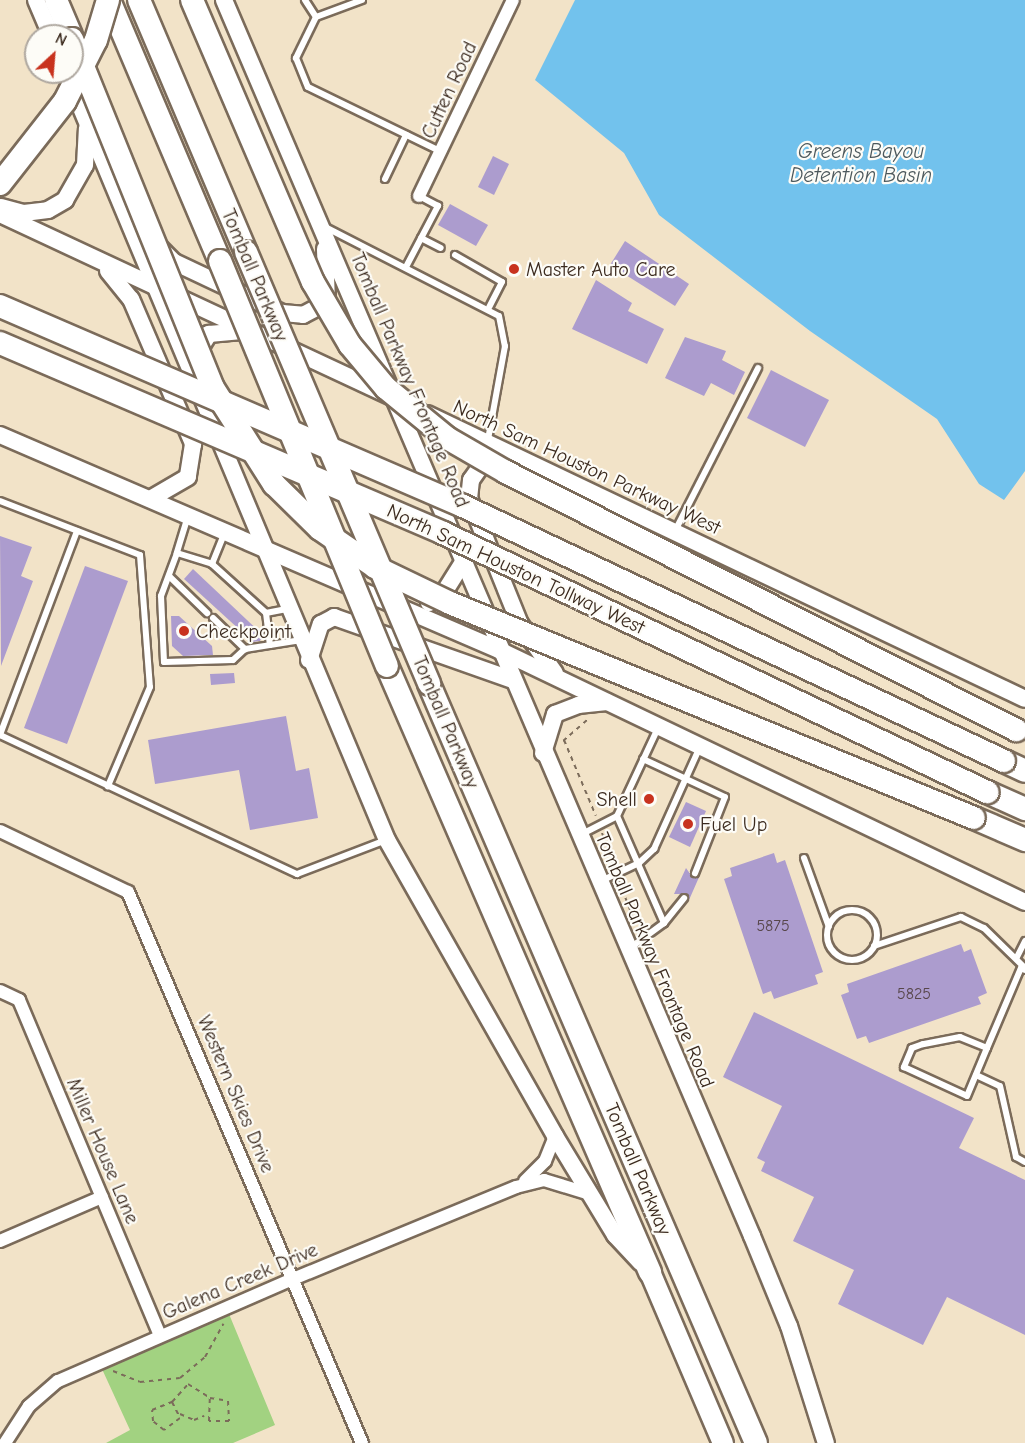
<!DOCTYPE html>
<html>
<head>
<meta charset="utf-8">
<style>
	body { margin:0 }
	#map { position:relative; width:1025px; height:1443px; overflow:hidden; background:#f2e3c8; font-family:"Comic Neue",sans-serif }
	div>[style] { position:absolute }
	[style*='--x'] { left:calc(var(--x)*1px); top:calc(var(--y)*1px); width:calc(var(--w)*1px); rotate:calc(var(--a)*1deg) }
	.green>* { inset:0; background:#a2d281 }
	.water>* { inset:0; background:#72c2ed }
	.building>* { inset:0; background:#ac9cce }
	.path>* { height:2px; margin-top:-1px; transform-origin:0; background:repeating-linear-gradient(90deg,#7b6b5a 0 4.5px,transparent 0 9px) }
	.roads { filter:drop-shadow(2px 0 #7b6b5a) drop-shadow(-2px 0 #7b6b5a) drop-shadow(0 2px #7b6b5a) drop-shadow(0 -2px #7b6b5a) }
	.service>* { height:6px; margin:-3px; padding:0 3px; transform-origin:3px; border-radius:3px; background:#fff }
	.service>.ring { margin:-3px; padding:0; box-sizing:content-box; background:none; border:6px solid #fff; border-radius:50% }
	.minor>* { height:12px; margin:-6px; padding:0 6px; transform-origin:6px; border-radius:6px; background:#fff }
	.secondary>* { height:16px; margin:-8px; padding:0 8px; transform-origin:8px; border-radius:8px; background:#fff }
	.primary>* { height:20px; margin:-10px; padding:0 10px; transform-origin:10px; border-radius:10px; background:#fff }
	.motorway>* { height:22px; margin:-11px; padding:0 11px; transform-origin:11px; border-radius:11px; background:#fff }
	.bridges { filter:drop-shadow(2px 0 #7b6b5a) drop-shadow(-2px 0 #7b6b5a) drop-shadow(0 2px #7b6b5a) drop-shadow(0 -2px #7b6b5a) }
	.motorway-bridge>* { height:22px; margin:-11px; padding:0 11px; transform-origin:11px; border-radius:11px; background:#fff }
	.dots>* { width:16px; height:16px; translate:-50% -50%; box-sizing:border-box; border:3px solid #fdfcf7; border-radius:50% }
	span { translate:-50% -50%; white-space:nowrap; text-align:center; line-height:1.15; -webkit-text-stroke:4.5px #fdfcf7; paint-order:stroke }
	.number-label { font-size:16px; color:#57464a }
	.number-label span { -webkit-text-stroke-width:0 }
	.street-label { font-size:20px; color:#3b2a1e }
	.poi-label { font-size:20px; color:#3b2a1e }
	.left { translate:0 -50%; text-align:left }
	.right { translate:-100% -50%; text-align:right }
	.water-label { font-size:21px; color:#4c585c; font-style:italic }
	.north { position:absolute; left:24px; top:24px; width:60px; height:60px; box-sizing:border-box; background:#fdfcf7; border:2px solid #afa8a0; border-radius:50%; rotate:26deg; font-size:16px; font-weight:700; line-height:24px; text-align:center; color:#3b2a1e }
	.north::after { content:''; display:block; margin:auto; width:21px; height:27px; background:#c8321e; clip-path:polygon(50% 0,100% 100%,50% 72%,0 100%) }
</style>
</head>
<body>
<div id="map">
	<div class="green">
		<div style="clip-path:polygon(229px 1314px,275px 1425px,233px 1443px,106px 1443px,130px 1430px,102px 1369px)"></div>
	</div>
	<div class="water">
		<div style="clip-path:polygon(575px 0,1025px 0,1025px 471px,1004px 500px,979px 484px,937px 419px,810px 331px,659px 215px,624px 153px,535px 80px)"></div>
	</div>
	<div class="building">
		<div style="clip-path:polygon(493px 156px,509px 164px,494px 195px,478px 187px)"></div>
		<div style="clip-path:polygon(450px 204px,488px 225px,476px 246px,438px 225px)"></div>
		<div style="clip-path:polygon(625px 241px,689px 284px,675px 306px,610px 265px)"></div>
		<div style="clip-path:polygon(596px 280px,632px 303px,628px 311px,664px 329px,647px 364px,572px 329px)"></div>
		<div style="clip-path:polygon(685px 337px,726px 351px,722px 360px,745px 372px,734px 395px,711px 383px,704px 396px,665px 378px)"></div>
		<div style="clip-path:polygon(771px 370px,829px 400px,805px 447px,747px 418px)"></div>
		<div style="clip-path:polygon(0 536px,32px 547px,21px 576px,33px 581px,1px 666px)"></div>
		<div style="clip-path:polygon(85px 566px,128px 581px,67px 744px,24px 728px)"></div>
		<div style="clip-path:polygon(193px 569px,263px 635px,260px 641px,253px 642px,184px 579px)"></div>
		<div style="clip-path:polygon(171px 616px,179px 616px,212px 646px,213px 655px,183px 656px,172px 646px)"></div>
		<div style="clip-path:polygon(234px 673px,235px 683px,211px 685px,210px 674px)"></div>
		<div style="clip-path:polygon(286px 716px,296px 771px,309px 768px,318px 818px,250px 830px,239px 770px,155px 784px,148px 740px)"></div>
		<div style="clip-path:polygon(686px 802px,706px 811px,690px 847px,669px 837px)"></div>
		<div style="clip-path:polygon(774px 853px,777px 863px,785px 860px,823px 972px,815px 975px,818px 984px,774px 999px,771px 991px,763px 994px,724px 879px,732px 876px,730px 868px)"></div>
		<div style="clip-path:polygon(686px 868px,693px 878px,700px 875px,689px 900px,687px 894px,674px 894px)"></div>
		<div style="clip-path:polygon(961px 944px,964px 952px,971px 949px,987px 993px,978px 997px,981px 1004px,869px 1043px,866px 1036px,857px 1039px,841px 995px,849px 992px,847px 984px)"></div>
		<div style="clip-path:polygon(754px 1012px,974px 1118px,959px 1148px,1025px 1180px,1025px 1335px,947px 1297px,923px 1345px,838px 1304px,854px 1270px,793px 1241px,814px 1197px,761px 1171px,765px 1162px,757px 1158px,782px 1106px,723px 1077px)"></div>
	</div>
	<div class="path">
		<div style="--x:564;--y:740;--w:82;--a:67.2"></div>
		<div style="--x:563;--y:741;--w:33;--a:-41"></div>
		<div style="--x:602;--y:833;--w:33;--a:70"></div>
		<div style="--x:619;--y:881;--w:45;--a:69.1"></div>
		<div style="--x:113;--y:1371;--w:29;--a:22"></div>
		<div style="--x:140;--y:1382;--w:40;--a:-5.7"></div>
		<div style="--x:180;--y:1378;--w:33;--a:-40"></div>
		<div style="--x:205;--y:1357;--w:38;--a:-61"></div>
		<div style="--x:172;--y:1402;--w:18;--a:63"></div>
		<div style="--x:180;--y:1418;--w:20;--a:143"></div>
		<div style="--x:164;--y:1430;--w:14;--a:-141"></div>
		<div style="--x:153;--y:1421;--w:11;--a:-95"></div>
		<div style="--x:152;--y:1410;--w:22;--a:-22"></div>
		<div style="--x:172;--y:1402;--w:24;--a:-48"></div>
		<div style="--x:188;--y:1384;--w:26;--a:32"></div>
		<div style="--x:210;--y:1398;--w:18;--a:9"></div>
		<div style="--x:228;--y:1401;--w:20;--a:87"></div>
		<div style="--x:229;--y:1421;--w:20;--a:180"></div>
		<div style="--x:209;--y:1421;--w:23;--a:-88"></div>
		<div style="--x:180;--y:1414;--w:15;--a:23"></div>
		<div style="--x:194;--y:1420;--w:11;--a:-22"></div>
	</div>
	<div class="roads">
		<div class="service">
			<div style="--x:305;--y:0;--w:20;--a:57"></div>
			<div style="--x:362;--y:0;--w:49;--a:159.7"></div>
			<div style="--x:316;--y:17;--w:46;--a:116"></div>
			<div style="--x:296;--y:58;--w:31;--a:68"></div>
			<div style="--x:308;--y:87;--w:147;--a:25.9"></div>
			<div style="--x:385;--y:179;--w:49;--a:-64.5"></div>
			<div style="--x:325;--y:227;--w:195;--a:27.1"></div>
			<div style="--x:499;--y:316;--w:31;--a:79"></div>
			<div style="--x:505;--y:346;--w:96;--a:100.3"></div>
			<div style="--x:421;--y:238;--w:22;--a:27"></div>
			<div style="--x:455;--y:255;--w:54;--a:29.9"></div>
			<div style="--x:502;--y:282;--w:28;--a:117"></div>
			<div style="--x:407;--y:265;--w:67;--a:-62.3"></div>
			<div style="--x:438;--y:206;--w:21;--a:-152"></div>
			<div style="--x:0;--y:501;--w:150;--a:21.1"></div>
			<div style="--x:140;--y:555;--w:132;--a:85.7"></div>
			<div style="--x:150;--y:687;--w:108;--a:113"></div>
			<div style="--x:188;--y:516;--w:39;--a:107"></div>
			<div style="--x:177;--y:553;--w:37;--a:17"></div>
			<div style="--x:212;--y:564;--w:73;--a:42.2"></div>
			<div style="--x:266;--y:613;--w:21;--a:-11"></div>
			<div style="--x:77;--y:531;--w:218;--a:110.7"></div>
			<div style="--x:0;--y:735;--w:328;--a:25.1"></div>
			<div style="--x:297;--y:874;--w:95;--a:-20.9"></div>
			<div style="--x:675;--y:531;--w:183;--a:-63"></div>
			<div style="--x:177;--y:553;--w:46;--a:110.4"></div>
			<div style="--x:161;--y:596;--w:66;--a:87.4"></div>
			<div style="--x:164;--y:662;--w:69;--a:-1.7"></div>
			<div style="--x:233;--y:660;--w:16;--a:-43"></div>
			<div style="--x:245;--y:649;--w:25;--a:-9"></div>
			<div style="--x:212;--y:564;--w:35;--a:-68"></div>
			<div style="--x:170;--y:577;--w:52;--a:44.2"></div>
			<div style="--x:266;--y:613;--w:32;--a:83"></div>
			<div style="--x:270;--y:645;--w:30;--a:-9"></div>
			<div style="--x:213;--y:618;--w:45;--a:44.1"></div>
			<div style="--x:643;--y:759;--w:90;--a:24.9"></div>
			<div style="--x:725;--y:797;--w:82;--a:111.5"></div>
			<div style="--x:617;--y:816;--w:117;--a:66.3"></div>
			<div style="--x:664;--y:923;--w:42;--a:143.7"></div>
			<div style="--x:582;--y:834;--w:39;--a:-27"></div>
			<div style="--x:617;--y:816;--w:97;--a:-65"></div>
			<div style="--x:804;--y:858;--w:73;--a:70.1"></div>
			<div style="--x:601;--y:881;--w:42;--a:-25.3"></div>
			<div style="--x:639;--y:863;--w:21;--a:-43"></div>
			<div style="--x:654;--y:849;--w:110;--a:-65.8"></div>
			<div class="ring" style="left:827px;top:910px;width:44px;height:44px"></div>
			<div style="--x:664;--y:923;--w:32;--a:-51"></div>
			<div style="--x:874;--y:946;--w:92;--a:-18.4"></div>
			<div style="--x:961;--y:917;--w:25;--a:26"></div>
			<div style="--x:984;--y:928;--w:56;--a:44.3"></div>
			<div style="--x:1017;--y:957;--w:18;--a:-63"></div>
			<div style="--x:987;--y:1048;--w:29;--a:-158"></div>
			<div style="--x:960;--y:1037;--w:38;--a:169"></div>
			<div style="--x:923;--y:1044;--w:12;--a:160"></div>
			<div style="--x:912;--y:1048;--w:21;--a:113"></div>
			<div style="--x:904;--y:1067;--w:69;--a:24.7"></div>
			<div style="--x:967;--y:1096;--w:52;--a:-67.4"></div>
			<div style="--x:987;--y:1048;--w:87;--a:-67"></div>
			<div style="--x:1021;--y:968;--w:4;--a:27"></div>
			<div style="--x:976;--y:1075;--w:26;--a:25"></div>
			<div style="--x:1000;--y:1086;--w:73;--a:77.3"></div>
			<div style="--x:1016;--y:1157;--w:10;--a:29"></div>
		</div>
		<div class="minor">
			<div style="--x:419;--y:196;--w:217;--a:-64.4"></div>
			<div style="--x:0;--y:831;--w:142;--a:25.5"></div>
			<div style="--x:128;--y:892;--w:599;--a:66.99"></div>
			<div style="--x:0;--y:991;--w:21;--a:25"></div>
			<div style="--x:19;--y:1000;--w:364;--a:67.2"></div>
			<div style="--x:525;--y:1181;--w:28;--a:-45"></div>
			<div style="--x:545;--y:1161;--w:27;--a:-68"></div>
			<div style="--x:0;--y:1241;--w:111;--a:-23.3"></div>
			<div style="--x:5;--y:1443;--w:44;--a:-57"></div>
			<div style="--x:29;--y:1406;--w:38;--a:-41"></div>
			<div style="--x:58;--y:1381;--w:256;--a:-23.5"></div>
			<div style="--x:293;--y:1279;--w:241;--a:-22.4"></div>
			<div style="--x:516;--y:1187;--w:29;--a:-14"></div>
			<div style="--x:544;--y:1180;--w:48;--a:16.9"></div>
		</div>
		<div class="secondary">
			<div style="--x:36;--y:0;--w:39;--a:67"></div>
			<div style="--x:224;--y:0;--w:1344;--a:66.87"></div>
			<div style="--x:752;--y:1236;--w:97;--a:67.7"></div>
			<div style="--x:789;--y:1326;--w:123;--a:72.5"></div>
			<div style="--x:66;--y:72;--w:832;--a:67.32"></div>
			<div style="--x:387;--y:840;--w:340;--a:60.4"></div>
			<div style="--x:555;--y:1136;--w:116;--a:58.8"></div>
			<div style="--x:615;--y:1235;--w:38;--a:47"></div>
			<div style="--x:1;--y:207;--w:24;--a:15"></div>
			<div style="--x:24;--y:213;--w:24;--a:-7"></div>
			<div style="--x:48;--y:210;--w:20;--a:-30"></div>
			<div style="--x:65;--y:200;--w:40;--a:-60.3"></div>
			<div style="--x:85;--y:165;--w:37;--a:-87"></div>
			<div style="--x:0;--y:214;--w:431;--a:25"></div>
			<div style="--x:159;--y:247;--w:21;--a:45"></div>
			<div style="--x:174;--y:262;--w:119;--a:25.3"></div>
			<div style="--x:282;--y:313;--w:21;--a:5"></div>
			<div style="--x:303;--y:315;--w:27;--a:-28"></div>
			<div style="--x:327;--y:302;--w:53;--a:-92.2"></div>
			<div style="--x:108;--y:271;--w:36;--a:51"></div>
			<div style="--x:131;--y:299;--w:158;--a:66.8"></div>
			<div style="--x:193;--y:444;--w:33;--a:99"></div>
			<div style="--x:188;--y:477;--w:44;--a:149.9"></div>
			<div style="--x:195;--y:357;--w:27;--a:-59"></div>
			<div style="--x:209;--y:334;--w:33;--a:-5"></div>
			<div style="--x:427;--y:414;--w:662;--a:25.48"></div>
			<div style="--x:0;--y:435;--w:543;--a:23.31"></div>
			<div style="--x:499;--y:650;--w:583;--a:25.6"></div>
			<div style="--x:497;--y:457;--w:15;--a:157"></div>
			<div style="--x:483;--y:463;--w:21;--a:125"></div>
			<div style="--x:471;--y:480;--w:18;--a:96"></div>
			<div style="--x:469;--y:498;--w:136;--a:68"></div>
			<div style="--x:520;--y:624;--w:60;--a:54.5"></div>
			<div style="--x:429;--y:603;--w:20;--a:-37"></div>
			<div style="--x:445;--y:591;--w:36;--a:-58"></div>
			<div style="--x:309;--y:660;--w:38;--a:-72"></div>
			<div style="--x:321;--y:624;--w:15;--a:-28"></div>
			<div style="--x:334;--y:617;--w:190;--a:19.4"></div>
			<div style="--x:543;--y:753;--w:41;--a:-72.9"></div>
			<div style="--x:555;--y:714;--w:25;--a:-21"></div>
			<div style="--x:578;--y:705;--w:29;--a:-6"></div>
		</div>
		<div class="primary">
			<div style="--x:650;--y:1272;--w:186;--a:66.9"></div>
		</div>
		<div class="motorway">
			<div style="--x:56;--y:0;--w:39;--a:67"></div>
			<div style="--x:109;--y:0;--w:284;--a:67"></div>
			<div style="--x:139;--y:0;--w:274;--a:67"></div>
			<div style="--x:387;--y:666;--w:661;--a:66.54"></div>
			<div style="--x:429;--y:684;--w:826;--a:66.69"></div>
			<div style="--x:1004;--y:761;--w:23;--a:25"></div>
			<div style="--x:987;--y:792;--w:42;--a:24.1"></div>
			<div style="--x:974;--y:818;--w:56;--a:23.3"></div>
		</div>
	</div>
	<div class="bridges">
		<div class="motorway-bridge">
			<div style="--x:192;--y:0;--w:307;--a:66.8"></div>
			<div style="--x:313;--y:282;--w:73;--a:59.6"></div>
			<div style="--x:350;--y:345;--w:56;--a:50.1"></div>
			<div style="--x:386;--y:388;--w:79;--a:39.3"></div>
			<div style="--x:447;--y:438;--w:68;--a:30"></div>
			<div style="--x:506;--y:472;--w:572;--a:26.83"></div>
			<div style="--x:72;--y:39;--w:376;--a:68"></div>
			<div style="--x:213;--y:388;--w:114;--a:57.6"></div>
			<div style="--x:274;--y:484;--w:64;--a:44.4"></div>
			<div style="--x:320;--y:529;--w:67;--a:34.6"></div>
			<div style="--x:375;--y:567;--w:83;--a:25.6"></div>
			<div style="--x:450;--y:603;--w:566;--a:22.31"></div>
			<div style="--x:0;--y:184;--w:105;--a:-51.9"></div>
			<div style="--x:65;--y:101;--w:68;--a:-63.1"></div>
			<div style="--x:96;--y:40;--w:42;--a:-73.3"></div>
			<div style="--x:246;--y:252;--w:469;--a:67"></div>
			<div style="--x:220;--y:261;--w:438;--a:67.6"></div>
			<div style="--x:0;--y:306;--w:504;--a:23.36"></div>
			<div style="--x:463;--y:506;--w:598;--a:25.24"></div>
			<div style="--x:0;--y:343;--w:482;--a:23.2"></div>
			<div style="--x:443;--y:533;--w:603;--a:25.46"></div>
		</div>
	</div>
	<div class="dots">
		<div style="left:514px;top:269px;background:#c8321e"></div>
		<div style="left:184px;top:631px;background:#c8321e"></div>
		<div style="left:649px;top:799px;background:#c8321e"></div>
		<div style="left:688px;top:824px;background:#c8321e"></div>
	</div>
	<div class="number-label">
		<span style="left:773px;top:926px">5875</span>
		<span style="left:914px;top:994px">5825</span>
	</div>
	<div class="street-label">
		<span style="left:449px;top:90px;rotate:-65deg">Cutten Road</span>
		<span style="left:255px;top:275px;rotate:67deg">Tomball Parkway</span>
		<span style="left:410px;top:380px;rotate:67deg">Tomball Parkway Frontage Road</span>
		<span style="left:587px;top:467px;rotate:25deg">North Sam Houston Parkway West</span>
		<span style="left:516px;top:569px;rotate:25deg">North Sam Houston Tollway West</span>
		<span style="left:446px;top:722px;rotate:67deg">Tomball Parkway</span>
		<span style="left:655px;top:960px;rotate:67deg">Tomball Parkway Frontage Road</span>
		<span style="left:236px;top:1094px;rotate:67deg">Western Skies Drive</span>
		<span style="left:103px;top:1151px;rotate:67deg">Miller House Lane</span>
		<span style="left:638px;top:1169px;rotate:67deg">Tomball Parkway</span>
		<span style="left:240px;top:1281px;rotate:-23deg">Galena Creek Drive</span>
	</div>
	<div class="poi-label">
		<span class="left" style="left:526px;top:269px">Master Auto Care</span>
		<span class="left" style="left:196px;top:631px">Checkpoint</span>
		<span class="right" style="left:637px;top:799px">Shell</span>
		<span class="left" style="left:700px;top:824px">Fuel Up</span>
	</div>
	<div class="water-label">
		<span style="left:861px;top:163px">Greens Bayou<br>Detention Basin</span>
	</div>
	<div class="north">N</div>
</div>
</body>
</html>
